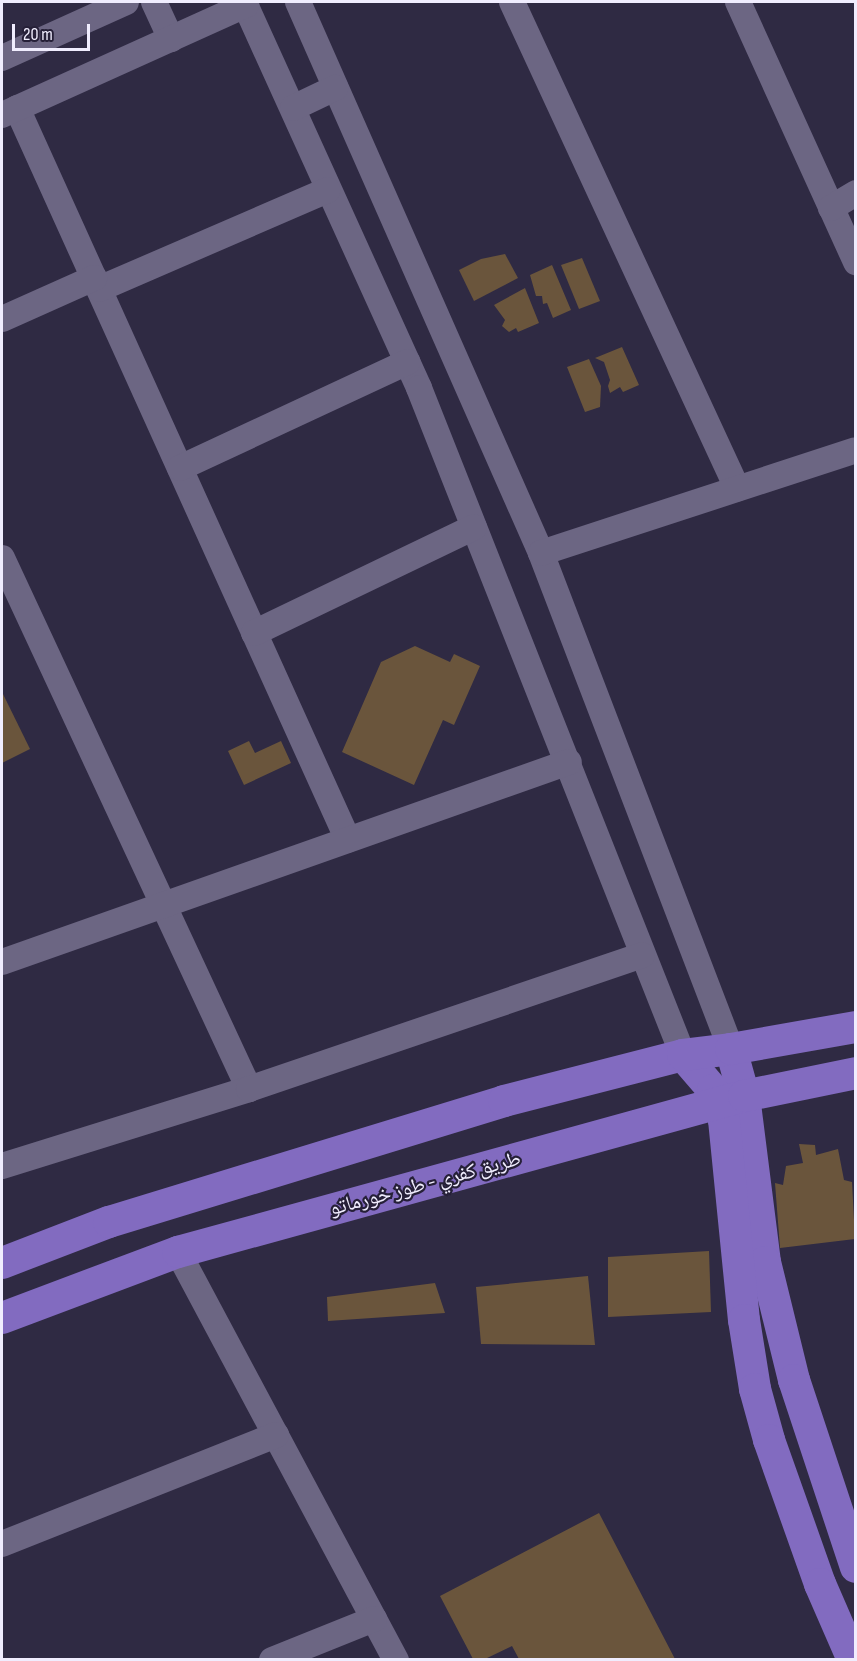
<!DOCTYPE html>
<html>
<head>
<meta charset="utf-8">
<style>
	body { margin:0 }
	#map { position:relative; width:857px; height:1661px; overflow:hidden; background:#2f2a43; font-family:"Sofia Sans Condensed","Noto Naskh Arabic",sans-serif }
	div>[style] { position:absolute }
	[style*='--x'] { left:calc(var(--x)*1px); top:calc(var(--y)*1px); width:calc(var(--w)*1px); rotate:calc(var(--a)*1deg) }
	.building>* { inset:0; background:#6a553c }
	.minor>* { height:26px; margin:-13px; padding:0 13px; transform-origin:13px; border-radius:13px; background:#6c6683 }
	.major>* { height:32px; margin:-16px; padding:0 16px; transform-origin:16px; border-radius:16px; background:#826bc0 }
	span { translate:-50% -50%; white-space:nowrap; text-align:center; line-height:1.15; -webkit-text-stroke:4.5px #262038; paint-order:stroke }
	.street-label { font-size:21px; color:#f0edfe }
	.frame { position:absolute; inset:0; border:3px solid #f0edfe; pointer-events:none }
	.scale { position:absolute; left:12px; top:24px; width:78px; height:27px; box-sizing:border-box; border:3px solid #f0edfe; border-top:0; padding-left:8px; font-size:18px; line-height:21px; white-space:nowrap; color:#f0edfe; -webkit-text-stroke:4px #262038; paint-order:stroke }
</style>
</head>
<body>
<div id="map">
	<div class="building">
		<div style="clip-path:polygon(505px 254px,518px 278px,474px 301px,459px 270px,481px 259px)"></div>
		<div style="clip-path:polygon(582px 258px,600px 301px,579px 309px,561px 265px)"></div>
		<div style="clip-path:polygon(552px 265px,571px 310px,553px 318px,547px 303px,543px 304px,542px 296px,536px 296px,530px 275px)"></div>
		<div style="clip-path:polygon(525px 288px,539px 323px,518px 332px,516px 328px,509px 332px,502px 326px,505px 320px,494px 305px)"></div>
		<div style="clip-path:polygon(622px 347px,639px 385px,623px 392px,620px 387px,610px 393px,608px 386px,610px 380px,604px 362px,595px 358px)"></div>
		<div style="clip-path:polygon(589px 359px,601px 386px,600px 407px,585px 412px,567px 367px)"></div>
		<div style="clip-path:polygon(415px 646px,450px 662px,454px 654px,480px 666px,454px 725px,443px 720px,414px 785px,342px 752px,381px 662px)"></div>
		<div style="clip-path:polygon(2px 692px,30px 749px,2px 763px)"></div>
		<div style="clip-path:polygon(249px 741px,255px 753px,281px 741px,291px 763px,244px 785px,228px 751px)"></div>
		<div style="clip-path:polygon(799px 1144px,815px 1145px,816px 1155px,838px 1149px,844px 1180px,852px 1182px,855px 1239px,780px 1248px,775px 1183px,783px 1185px,786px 1166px,803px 1163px)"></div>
		<div style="clip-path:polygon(709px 1251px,711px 1312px,608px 1317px,608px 1257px)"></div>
		<div style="clip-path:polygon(588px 1276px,595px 1345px,481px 1344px,476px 1287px)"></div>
		<div style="clip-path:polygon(435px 1283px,445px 1313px,328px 1321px,327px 1297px)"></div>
		<div style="clip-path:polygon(599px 1513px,675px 1659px,519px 1659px,512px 1646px,485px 1659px,473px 1659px,440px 1596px)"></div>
	</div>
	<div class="minor">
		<div style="--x:154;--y:2;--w:41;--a:65.3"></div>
		<div style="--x:244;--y:2;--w:424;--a:65.6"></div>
		<div style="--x:419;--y:388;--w:717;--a:68.41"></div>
		<div style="--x:298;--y:2;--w:602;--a:66.2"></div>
		<div style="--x:541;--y:553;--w:531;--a:69.04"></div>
		<div style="--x:512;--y:2;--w:536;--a:65.16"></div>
		<div style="--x:738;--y:2;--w:286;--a:65.6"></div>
		<div style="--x:2;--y:58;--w:136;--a:-24.3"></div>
		<div style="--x:17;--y:108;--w:803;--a:65.67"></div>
		<div style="--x:293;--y:108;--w:47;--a:-25.5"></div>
		<div style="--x:2;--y:115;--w:268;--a:-24.3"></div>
		<div style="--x:831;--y:208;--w:29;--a:-31"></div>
		<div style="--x:99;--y:289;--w:249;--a:-23.4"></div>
		<div style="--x:2;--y:319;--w:101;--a:-24"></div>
		<div style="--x:180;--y:468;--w:251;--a:-25"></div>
		<div style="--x:541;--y:553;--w:331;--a:-18.1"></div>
		<div style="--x:2;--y:558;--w:586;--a:65.05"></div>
		<div style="--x:254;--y:633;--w:244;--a:-25.7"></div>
		<div style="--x:2;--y:962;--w:601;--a:-19.43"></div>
		<div style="--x:2;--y:1166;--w:259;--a:-17.3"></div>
		<div style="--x:249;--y:1089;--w:415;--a:-18.8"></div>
		<div style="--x:178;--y:1252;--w:463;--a:61.9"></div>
		<div style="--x:2;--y:1544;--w:295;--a:-21.7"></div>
		<div style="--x:272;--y:1660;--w:110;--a:-21.9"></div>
	</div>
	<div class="major">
		<div style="--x:731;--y:1049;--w:49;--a:74.5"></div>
		<div style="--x:744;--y:1096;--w:167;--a:82.8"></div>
		<div style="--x:765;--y:1262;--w:122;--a:76.2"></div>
		<div style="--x:794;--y:1380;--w:197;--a:71.7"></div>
		<div style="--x:683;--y:1055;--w:46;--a:49.4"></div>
		<div style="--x:713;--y:1090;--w:16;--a:63"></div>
		<div style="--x:720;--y:1104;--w:16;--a:76"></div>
		<div style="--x:724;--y:1120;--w:201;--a:84.3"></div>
		<div style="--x:744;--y:1320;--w:70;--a:80.9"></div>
		<div style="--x:755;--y:1389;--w:53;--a:74.6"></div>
		<div style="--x:769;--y:1440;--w:153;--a:70.5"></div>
		<div style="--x:820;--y:1584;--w:83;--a:66.5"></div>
		<div style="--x:2;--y:1263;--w:115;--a:-21"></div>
		<div style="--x:109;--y:1222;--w:413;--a:-17"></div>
		<div style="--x:504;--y:1101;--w:185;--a:-14.4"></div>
		<div style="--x:683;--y:1055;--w:48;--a:-7.1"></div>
		<div style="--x:731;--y:1049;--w:127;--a:-10"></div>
		<div style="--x:2;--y:1318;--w:188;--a:-20.6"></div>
		<div style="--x:178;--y:1252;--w:587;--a:-15.41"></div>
		<div style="--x:744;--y:1096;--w:114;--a:-11.6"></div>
	</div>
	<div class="street-label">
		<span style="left:425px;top:1184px;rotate:-15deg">طريق كفري - طوز خورماتو</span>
	</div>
	<div class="frame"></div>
	<div class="scale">20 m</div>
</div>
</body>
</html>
